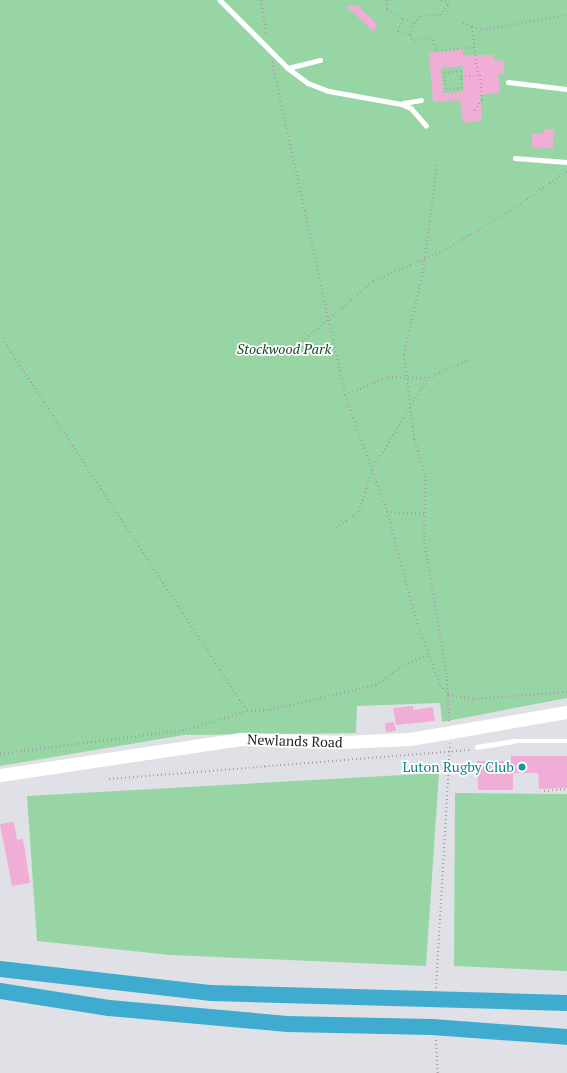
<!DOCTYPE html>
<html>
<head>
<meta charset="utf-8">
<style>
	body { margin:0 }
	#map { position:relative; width:567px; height:1073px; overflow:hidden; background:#e0e1e7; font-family:"PT Serif",serif }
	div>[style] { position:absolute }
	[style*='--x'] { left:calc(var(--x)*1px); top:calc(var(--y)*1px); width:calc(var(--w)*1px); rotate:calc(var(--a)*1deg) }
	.green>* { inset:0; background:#98d5a5 }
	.building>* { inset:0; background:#f0aed6 }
	.path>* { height:2px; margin-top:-1px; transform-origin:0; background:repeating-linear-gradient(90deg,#a1a1a6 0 1px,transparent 0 4px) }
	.service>* { height:4.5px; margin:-2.25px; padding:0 2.25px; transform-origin:2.25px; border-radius:2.25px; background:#fff }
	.secondary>* { height:13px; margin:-6.5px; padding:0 6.5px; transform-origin:6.5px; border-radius:6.5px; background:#fff }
	.motorway>* { height:16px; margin:-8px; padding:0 8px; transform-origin:8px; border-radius:8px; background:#3faccf }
	.dots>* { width:11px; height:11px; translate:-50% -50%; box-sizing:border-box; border:2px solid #fff; border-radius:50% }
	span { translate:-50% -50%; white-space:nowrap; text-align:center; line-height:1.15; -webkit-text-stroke:3.5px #fff; paint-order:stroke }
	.park-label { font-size:14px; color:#174425; font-style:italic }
	.street-label { font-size:14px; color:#1e1e20 }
	.culture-label { font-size:14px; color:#0d838f }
	.right { translate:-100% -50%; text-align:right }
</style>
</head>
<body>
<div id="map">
	<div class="green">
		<div style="clip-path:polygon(0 0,567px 0,567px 698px,442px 722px,440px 703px,357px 706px,356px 733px,184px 735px,0 766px)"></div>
		<div style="clip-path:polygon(439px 773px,426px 966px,170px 955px,37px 941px,27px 796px)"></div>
		<div style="clip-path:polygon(455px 793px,567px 794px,567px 971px,454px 966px)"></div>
	</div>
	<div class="building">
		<div style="clip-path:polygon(357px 5px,378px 25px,373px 31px,346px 6px)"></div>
		<div style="clip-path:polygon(evenodd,463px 49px,463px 55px,494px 55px,494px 61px,503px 60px,504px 74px,498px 74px,500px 93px,480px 95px,482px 121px,463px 123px,460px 100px,433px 102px,429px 53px,463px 49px,463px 66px,463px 92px,443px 93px,441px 68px,463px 66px)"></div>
		<div style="clip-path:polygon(544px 129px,554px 129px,553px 148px,532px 147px,532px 134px,543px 134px)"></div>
		<div style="clip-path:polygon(413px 706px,413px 710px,433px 707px,435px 721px,396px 725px,393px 708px)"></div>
		<div style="clip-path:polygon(394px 722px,396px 731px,386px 732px,385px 723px)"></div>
		<div style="clip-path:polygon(511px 756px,567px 756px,567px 788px,539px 789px,538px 773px,513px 773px,513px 790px,478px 790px,477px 761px,511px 761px)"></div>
		<div style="clip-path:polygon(14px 822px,17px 840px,23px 839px,30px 883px,12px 886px,0 824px)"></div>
	</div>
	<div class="path">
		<div style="--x:261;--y:0;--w:36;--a:81"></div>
		<div style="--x:387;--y:0;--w:10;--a:90"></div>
		<div style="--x:387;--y:10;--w:18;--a:29"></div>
		<div style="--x:403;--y:19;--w:12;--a:20"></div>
		<div style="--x:414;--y:23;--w:13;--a:108"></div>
		<div style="--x:410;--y:35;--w:13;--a:-162"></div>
		<div style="--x:398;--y:31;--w:13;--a:-67"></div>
		<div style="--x:414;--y:23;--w:10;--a:-45"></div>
		<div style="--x:421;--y:16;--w:19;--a:-3"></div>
		<div style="--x:440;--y:15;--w:16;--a:-52"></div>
		<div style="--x:450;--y:2;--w:15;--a:-172"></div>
		<div style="--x:463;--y:23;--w:10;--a:24"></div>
		<div style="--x:472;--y:27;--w:48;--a:82.9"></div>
		<div style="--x:472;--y:27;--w:10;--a:17"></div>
		<div style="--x:482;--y:30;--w:86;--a:-10"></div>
		<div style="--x:410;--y:35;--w:8;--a:60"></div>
		<div style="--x:414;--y:42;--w:12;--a:-24"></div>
		<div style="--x:425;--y:37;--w:9;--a:21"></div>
		<div style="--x:433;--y:40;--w:12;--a:70"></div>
		<div style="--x:437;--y:51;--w:38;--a:-6"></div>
		<div style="--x:272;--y:62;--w:341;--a:77.6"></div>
		<div style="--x:345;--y:395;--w:123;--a:70.1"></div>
		<div style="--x:387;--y:511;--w:116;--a:75"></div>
		<div style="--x:417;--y:623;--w:66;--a:69.6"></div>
		<div style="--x:440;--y:685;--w:13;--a:51"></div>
		<div style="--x:448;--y:695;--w:26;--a:9"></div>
		<div style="--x:474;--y:699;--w:93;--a:-4.3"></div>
		<div style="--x:461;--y:71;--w:17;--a:87"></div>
		<div style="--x:462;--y:88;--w:16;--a:176"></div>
		<div style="--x:446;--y:89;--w:16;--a:-97"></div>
		<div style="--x:444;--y:73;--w:17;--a:-7"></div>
		<div style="--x:461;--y:77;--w:19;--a:-6"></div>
		<div style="--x:480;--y:75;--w:25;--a:85"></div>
		<div style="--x:482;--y:100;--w:14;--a:126"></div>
		<div style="--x:437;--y:165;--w:108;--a:97.5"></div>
		<div style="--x:423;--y:272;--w:85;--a:102.9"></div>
		<div style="--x:404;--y:355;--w:85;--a:83.2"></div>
		<div style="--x:414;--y:439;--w:39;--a:73"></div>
		<div style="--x:425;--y:476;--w:63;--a:90.9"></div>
		<div style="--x:424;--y:539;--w:139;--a:80.5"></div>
		<div style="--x:447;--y:676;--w:46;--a:87.5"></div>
		<div style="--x:0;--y:335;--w:450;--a:56.7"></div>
		<div style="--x:261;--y:362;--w:14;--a:-30"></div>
		<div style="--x:273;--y:355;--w:17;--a:-10"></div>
		<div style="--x:290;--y:352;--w:109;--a:-40.5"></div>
		<div style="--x:373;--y:281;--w:76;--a:-23.2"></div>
		<div style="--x:443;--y:251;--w:78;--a:-30.8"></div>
		<div style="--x:510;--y:211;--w:70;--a:-35.1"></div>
		<div style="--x:345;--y:395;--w:47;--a:-22.7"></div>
		<div style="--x:388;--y:377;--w:40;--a:1.4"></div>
		<div style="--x:387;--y:512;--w:39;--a:3"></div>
		<div style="--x:336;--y:528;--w:28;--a:-35"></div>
		<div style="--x:359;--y:512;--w:44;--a:-72.8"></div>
		<div style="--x:372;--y:470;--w:108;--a:-58.7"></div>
		<div style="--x:428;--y:378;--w:47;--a:-23.8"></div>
		<div style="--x:0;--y:754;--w:188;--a:-7.4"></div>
		<div style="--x:186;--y:730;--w:64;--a:-17.3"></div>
		<div style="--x:247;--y:711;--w:23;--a:-2"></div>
		<div style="--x:270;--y:710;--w:109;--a:-13.3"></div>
		<div style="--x:376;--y:685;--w:39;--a:-35"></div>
		<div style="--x:408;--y:663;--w:22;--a:-21"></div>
		<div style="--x:109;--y:779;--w:364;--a:-4.6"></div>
		<div style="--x:544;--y:791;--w:23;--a:-5"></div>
		<div style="--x:436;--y:988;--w:245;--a:-86.7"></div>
		<div style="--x:436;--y:1040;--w:33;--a:87"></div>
	</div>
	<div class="service">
		<div style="--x:220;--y:0;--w:96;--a:45"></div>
		<div style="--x:288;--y:68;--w:25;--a:37"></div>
		<div style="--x:308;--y:83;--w:22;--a:21"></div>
		<div style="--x:329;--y:91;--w:73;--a:10.2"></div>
		<div style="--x:401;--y:104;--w:11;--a:22"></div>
		<div style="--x:411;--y:108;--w:23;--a:49"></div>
		<div style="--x:288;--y:68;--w:33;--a:-14"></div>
		<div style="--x:508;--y:82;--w:59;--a:6.8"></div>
		<div style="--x:403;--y:103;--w:18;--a:-9"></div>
		<div style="--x:515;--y:158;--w:52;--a:4.4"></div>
		<div style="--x:477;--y:747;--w:36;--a:-9"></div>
		<div style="--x:513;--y:741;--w:54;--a:0"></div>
	</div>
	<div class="secondary">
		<div style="--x:0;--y:775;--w:245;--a:-8.5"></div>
		<div style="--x:242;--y:739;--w:100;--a:1.7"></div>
		<div style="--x:342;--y:742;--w:68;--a:-2.5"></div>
		<div style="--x:410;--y:739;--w:159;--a:-9.8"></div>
	</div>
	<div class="motorway">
		<div style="--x:0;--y:969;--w:213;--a:6.5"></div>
		<div style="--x:212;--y:993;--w:355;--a:1.6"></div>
		<div style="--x:0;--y:991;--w:110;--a:8.9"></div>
		<div style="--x:109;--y:1008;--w:179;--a:5.1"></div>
		<div style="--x:287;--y:1024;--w:145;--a:1.2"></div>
		<div style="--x:432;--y:1027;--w:135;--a:4.2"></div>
	</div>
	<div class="dots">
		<div style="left:522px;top:767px;background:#0f9aa8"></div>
	</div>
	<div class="park-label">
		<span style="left:284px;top:349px">Stockwood Park</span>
	</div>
	<div class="street-label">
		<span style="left:295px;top:741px;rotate:2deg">Newlands Road</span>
	</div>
	<div class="culture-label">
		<span class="right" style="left:514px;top:767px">Luton Rugby Club</span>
	</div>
</div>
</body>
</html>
